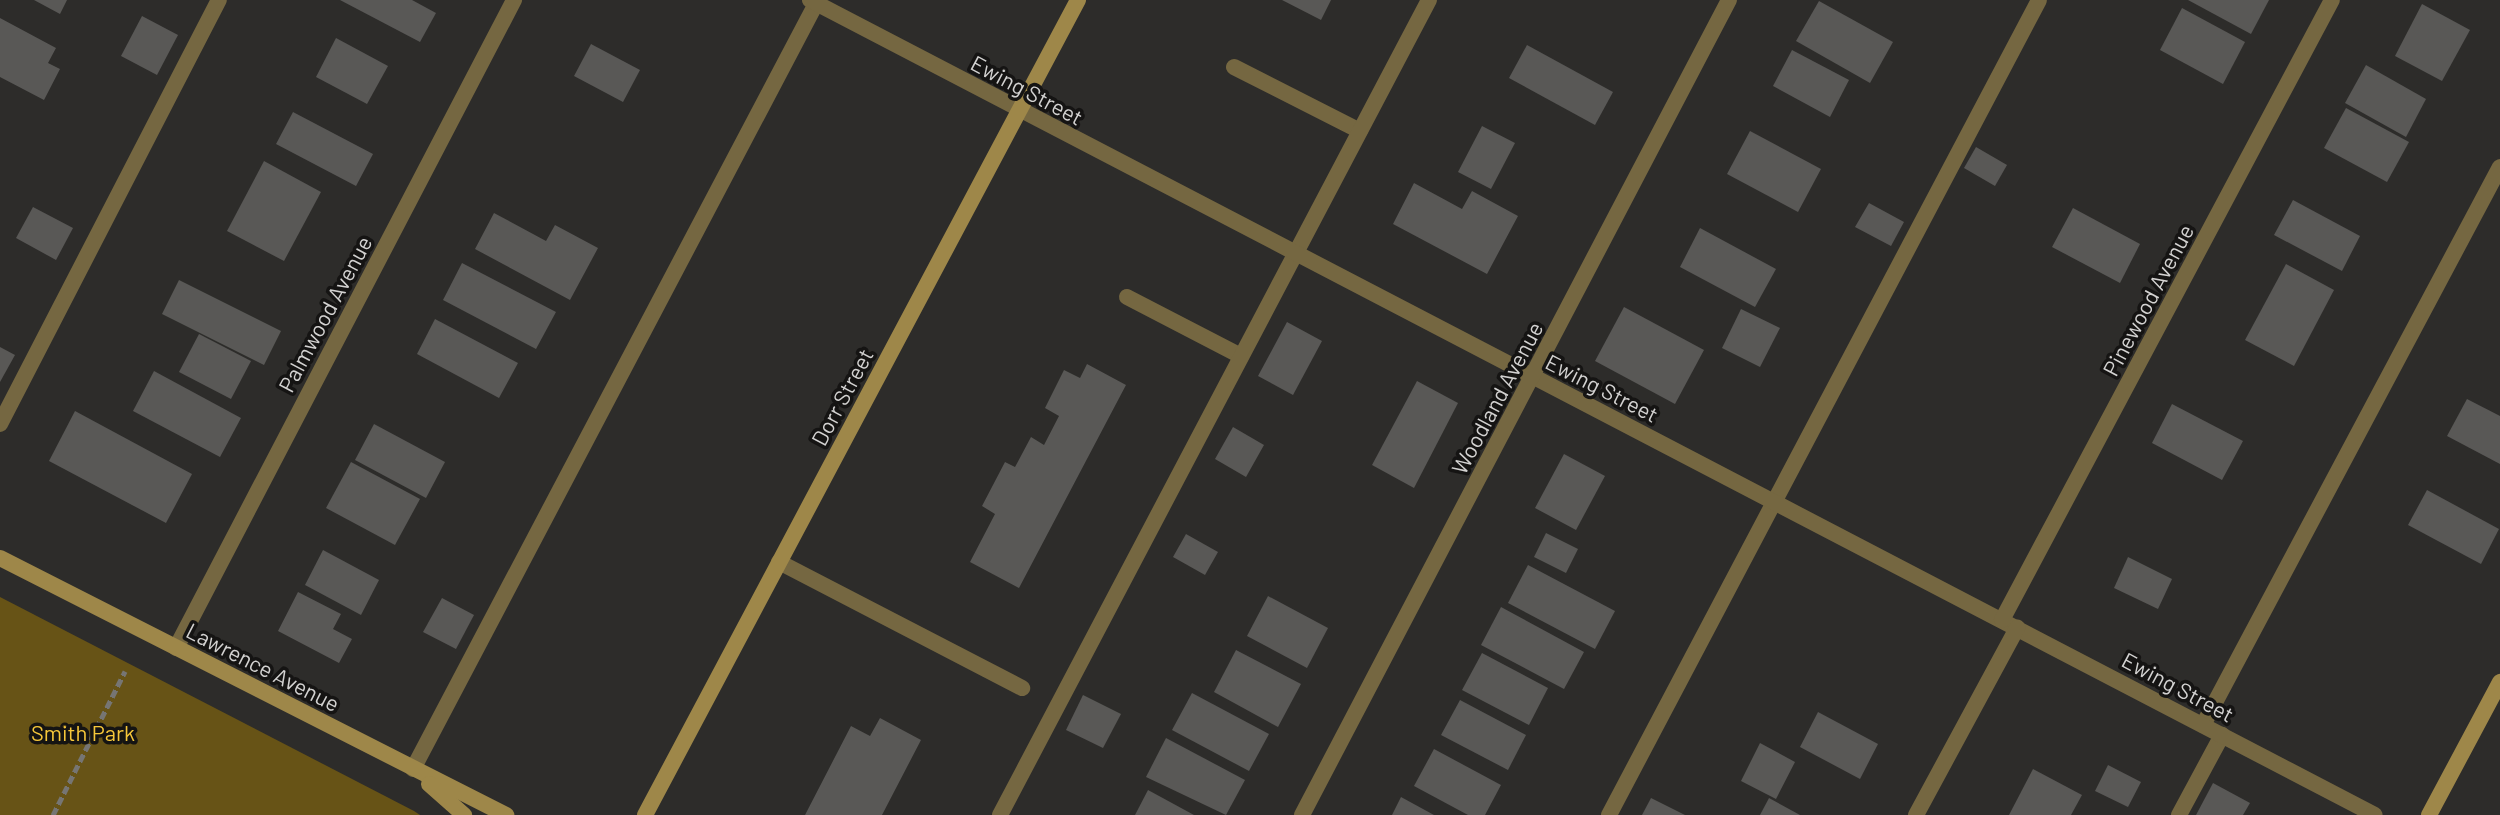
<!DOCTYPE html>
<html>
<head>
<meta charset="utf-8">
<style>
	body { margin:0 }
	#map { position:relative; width:2500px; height:815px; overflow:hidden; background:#2d2c2a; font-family:Barlow,sans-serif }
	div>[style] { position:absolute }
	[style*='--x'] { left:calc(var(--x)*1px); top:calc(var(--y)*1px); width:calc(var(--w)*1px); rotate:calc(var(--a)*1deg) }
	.green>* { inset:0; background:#675316 }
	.building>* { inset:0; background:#595856 }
	.path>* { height:5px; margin-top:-2.5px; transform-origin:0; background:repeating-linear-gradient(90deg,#767573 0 8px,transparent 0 12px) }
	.lane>* { height:16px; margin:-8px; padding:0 8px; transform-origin:8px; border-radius:8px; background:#756741 }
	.street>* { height:16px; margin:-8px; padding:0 8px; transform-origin:8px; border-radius:8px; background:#756741 }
	.secondary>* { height:16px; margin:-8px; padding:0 8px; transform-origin:8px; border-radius:8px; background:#9e8749 }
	span { translate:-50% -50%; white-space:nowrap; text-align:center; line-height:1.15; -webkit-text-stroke:7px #151413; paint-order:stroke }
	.street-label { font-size:22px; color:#d3d2d1 }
	.park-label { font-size:22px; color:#f6c73a }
</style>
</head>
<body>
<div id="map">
	<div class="green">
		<div style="clip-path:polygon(0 597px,414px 811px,420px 815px,0 815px)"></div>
	</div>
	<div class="building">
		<div style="clip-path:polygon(34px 0,67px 0,60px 14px)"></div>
		<div style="clip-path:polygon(340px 0,412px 0,436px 13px,420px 42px)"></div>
		<div style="clip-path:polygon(1282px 0,1331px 0,1321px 20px)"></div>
		<div style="clip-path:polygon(2188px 0,2269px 0,2251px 34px)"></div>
		<div style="clip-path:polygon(1819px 1px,1893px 42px,1870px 83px,1796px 41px)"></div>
		<div style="clip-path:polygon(2422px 4px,2470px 30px,2442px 81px,2395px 56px)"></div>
		<div style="clip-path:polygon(2182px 8px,2245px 42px,2223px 84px,2160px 50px)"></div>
		<div style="clip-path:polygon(142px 16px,178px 35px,157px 75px,121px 56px)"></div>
		<div style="clip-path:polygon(0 18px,56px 48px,48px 63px,60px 69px,44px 100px,0 77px)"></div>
		<div style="clip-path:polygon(336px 38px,388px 66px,367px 104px,316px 77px)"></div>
		<div style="clip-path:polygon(591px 44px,640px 70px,623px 102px,574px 76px)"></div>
		<div style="clip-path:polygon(1527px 45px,1613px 92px,1595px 125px,1509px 78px)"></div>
		<div style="clip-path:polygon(1792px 50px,1849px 80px,1830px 117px,1773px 86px)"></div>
		<div style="clip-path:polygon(2366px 65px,2426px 99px,2406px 137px,2345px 103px)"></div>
		<div style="clip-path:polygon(2346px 108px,2409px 142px,2387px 182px,2324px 148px)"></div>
		<div style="clip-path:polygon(293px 112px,373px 154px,356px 186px,276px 144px)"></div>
		<div style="clip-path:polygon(1482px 126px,1515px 143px,1491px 189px,1458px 172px)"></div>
		<div style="clip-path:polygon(1750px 131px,1821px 169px,1798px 212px,1727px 174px)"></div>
		<div style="clip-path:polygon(1976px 147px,2007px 165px,1995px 186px,1964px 168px)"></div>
		<div style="clip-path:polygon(264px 161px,321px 192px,284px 261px,227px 231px)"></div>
		<div style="clip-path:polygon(1414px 183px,1462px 209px,1472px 191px,1518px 216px,1487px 274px,1393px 224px)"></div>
		<div style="clip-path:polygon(2293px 200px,2360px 236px,2342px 271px,2274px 235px)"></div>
		<div style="clip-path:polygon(1869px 203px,1904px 222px,1891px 246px,1855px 227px)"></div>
		<div style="clip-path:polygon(33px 207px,73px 228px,56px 260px,16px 238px)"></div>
		<div style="clip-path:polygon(2073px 208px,2140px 244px,2120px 283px,2052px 247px)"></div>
		<div style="clip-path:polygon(494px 213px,546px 241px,555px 225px,598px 248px,570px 300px,475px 249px)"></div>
		<div style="clip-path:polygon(1700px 228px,1776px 269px,1755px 307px,1680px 267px)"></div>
		<div style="clip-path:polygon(462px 263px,556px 312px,536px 349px,443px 300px)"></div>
		<div style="clip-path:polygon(2286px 264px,2334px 290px,2294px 366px,2245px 340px)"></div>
		<div style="clip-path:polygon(179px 280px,281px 331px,264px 365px,162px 314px)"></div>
		<div style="clip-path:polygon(1624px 307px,1704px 350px,1675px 404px,1595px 361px)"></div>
		<div style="clip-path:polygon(1741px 309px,1780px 328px,1760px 367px,1722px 348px)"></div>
		<div style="clip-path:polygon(435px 319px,518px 363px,499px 398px,417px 354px)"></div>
		<div style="clip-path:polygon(1287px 322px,1322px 341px,1293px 395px,1258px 376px)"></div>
		<div style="clip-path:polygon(199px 334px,251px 361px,231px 399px,179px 372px)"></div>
		<div style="clip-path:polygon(0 347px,15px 355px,0 382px)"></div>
		<div style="clip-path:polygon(1087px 364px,1126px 385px,1019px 588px,970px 562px,995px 514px,982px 506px,1005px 462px,1015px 467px,1031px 437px,1044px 445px,1059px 416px,1045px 408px,1064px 370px,1080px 378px)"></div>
		<div style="clip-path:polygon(154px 371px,241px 418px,220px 457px,133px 411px)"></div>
		<div style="clip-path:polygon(1417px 381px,1458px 403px,1414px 488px,1372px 465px)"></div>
		<div style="clip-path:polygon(2467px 399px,2500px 416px,2500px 464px,2447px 436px)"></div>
		<div style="clip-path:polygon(2172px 404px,2243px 441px,2222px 480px,2152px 443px)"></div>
		<div style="clip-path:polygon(75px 411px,192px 474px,166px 523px,49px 461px)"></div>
		<div style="clip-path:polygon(374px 424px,445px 462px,426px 498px,355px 460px)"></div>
		<div style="clip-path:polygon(1233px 427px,1264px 445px,1246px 477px,1215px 459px)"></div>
		<div style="clip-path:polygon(1564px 454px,1605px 476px,1576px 530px,1535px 508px)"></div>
		<div style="clip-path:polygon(351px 462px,420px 499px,395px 545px,326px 508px)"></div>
		<div style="clip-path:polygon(2427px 490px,2499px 529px,2481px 564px,2408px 525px)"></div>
		<div style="clip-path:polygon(1546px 533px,1578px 549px,1566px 573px,1534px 557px)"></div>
		<div style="clip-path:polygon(1186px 534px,1218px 552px,1205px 575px,1173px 557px)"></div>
		<div style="clip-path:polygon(323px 550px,379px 580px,361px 615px,305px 585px)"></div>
		<div style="clip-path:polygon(2128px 557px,2172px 579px,2158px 609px,2114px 588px)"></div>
		<div style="clip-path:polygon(1528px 565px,1615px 611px,1595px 649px,1508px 603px)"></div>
		<div style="clip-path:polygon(298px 592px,341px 614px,333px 629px,352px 639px,339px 663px,278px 631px)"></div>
		<div style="clip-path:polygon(1268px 596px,1328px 628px,1307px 668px,1247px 636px)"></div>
		<div style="clip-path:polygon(442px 598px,474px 615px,456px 649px,423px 632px)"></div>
		<div style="clip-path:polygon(1501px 607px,1584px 652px,1564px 689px,1481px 645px)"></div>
		<div style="clip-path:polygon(1236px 650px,1301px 684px,1278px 727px,1214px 692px)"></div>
		<div style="clip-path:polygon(1482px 653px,1548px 688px,1529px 725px,1462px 690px)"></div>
		<div style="clip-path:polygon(1192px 693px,1269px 734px,1249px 771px,1172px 730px)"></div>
		<div style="clip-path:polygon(1083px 695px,1121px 714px,1103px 748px,1066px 730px)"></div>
		<div style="clip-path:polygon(1460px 700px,1526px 735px,1508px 770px,1441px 735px)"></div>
		<div style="clip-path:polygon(1818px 712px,1878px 744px,1860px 779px,1800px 747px)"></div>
		<div style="clip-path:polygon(880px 718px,921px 740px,882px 815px,805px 815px,851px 726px,870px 736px)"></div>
		<div style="clip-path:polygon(1166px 738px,1245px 780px,1226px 815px,1146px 777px)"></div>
		<div style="clip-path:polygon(1760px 743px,1795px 762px,1776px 799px,1741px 781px)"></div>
		<div style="clip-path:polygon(1434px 749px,1501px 785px,1485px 815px,1468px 815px,1414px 786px)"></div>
		<div style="clip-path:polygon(2108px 765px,2141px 782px,2128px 807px,2095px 791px)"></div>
		<div style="clip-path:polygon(2033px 769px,2082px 795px,2071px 815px,2009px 815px)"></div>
		<div style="clip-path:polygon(2213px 783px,2250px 803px,2243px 815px,2196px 815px)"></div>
		<div style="clip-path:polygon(1148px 790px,1194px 815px,1135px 815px)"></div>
		<div style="clip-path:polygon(1401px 797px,1434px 815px,1392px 815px)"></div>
		<div style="clip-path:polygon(1651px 798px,1685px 815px,1642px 815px)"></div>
		<div style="clip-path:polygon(1769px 798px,1800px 815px,1760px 815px)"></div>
	</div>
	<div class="path">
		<div style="--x:53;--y:815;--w:161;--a:-63.4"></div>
	</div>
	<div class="lane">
		<div style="--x:1234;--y:67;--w:141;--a:26.9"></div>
		<div style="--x:1127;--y:297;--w:128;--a:27.4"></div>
		<div style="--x:0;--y:424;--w:477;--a:-62.7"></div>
		<div style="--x:779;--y:562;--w:274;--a:27.4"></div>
		<div style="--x:2203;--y:725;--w:632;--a:-61.98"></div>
		<div style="--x:413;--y:769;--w:869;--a:-62.23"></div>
		<div style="--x:1000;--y:815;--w:921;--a:-62.24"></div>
		<div style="--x:1609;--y:815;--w:921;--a:-62.18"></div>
		<div style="--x:2179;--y:815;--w:91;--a:-61.7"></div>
	</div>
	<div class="street">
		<div style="--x:810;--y:0;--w:1764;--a:27.51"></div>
		<div style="--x:2002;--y:620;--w:702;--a:-61.98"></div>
		<div style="--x:176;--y:648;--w:731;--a:-62.45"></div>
		<div style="--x:1302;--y:815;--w:920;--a:-62.35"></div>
		<div style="--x:1916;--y:815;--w:213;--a:-61.6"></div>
	</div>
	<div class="secondary">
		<div style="--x:0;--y:558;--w:568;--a:26.93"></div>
		<div style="--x:429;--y:784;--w:47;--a:41.5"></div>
		<div style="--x:645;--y:815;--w:923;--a:-62.02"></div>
		<div style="--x:2429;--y:815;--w:151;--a:-61.9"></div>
	</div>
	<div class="street-label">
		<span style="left:1027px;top:90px;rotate:28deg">Ewing Street</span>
		<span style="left:2148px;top:300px;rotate:-62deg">Pinewood Avenue</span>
		<span style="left:325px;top:314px;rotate:-62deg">Palmwood Avenue</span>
		<span style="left:1602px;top:388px;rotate:27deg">Ewing Street</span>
		<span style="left:842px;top:397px;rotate:-62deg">Dorr Street</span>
		<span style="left:1497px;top:398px;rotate:-62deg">Woodland Avenue</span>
		<span style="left:263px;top:667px;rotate:27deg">Lawrence Avenue</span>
		<span style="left:2178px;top:687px;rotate:28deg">Ewing Street</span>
	</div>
	<div class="park-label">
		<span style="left:83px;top:733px">Smith Park</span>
	</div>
</div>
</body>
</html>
